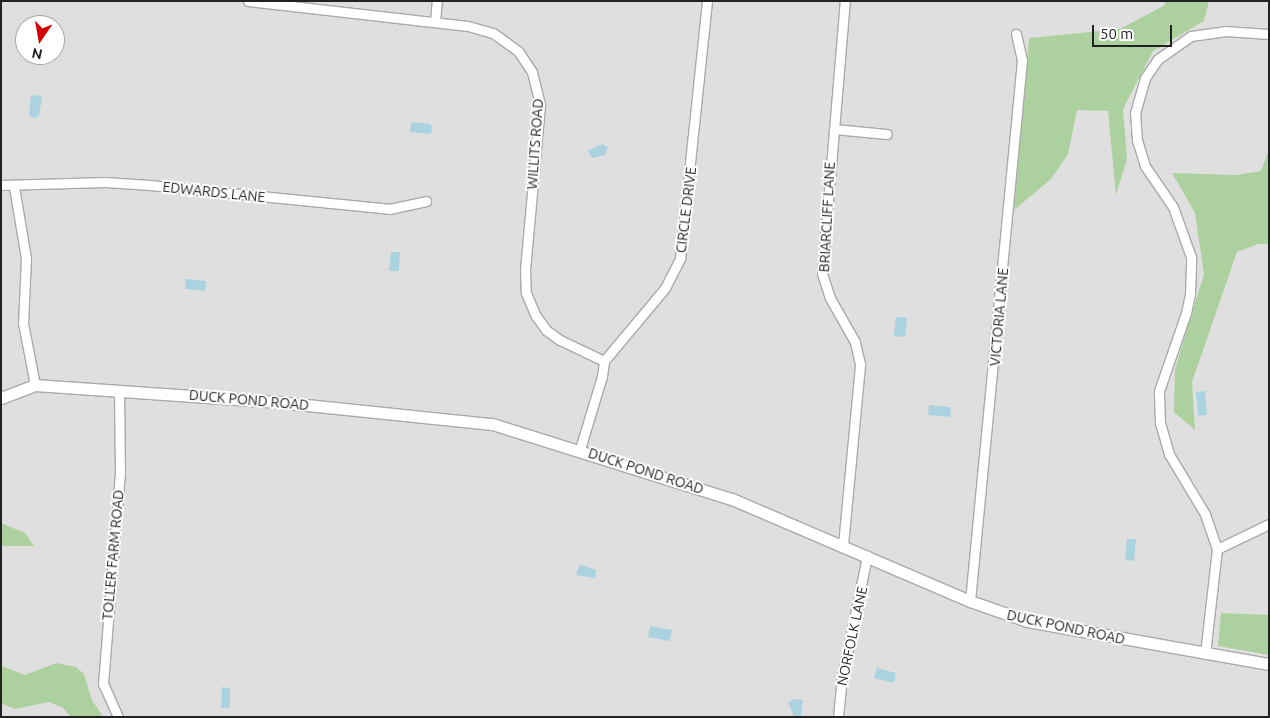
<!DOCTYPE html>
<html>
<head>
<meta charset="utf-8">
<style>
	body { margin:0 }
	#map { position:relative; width:1270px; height:718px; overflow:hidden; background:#f2efe9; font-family:Ubuntu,sans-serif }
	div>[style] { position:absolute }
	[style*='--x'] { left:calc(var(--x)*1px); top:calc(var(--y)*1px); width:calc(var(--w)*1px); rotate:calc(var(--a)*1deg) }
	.residential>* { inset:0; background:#e0dfdf }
	.forest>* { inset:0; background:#add19e }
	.water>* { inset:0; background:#aad3df }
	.roads { filter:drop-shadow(1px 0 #a9a9a9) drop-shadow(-1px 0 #a9a9a9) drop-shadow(0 1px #a9a9a9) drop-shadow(0 -1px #a9a9a9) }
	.minor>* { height:9px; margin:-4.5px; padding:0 4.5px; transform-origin:4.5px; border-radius:4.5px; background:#fff }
	.tertiary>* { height:11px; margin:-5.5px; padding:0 5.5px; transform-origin:5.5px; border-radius:5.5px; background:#fff }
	span { translate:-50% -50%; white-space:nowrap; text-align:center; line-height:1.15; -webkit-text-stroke:4px #fff; paint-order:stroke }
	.street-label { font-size:14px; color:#222 }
	.frame { position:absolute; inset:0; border:2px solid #222; pointer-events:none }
	.north { position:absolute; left:15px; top:15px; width:50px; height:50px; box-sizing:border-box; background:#fff; border:1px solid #a7a7a7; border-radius:50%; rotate:192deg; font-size:14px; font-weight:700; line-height:20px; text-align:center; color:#222 }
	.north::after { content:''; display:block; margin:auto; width:18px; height:22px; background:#d40000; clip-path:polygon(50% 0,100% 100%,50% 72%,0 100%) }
	.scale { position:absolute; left:1092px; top:25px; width:80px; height:22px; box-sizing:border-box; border:2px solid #222; border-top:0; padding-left:6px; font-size:15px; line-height:18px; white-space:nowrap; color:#222; -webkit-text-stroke:4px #fff; paint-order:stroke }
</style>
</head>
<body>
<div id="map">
	<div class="residential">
		<div style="clip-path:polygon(evenodd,1px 1px,1269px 1px,1269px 717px,1px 717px,1px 1px,25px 25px,55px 25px,55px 55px,25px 55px,25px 25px)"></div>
	</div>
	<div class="forest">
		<div style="clip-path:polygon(1165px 1px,1209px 1px,1204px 21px,1153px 51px,1123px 109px,1127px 159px,1116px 195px,1108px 111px,1077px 110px,1068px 154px,1051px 179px,1014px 210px,1029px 38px,1120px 29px,1165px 5px)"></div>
		<div style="clip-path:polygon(1269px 132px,1269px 244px,1258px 244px,1237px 252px,1192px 382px,1195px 430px,1174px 412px,1175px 369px,1204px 274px,1195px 213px,1172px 173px,1236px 175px,1261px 171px,1268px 152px)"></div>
		<div style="clip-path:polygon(1px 523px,25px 533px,34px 546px,1px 546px)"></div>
		<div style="clip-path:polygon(1221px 613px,1269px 615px,1269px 655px,1218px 646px)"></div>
		<div style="clip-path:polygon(56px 663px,76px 667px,84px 674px,92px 700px,103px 717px,71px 717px,63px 708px,49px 702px,15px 709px,1px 703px,1px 666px,25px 675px)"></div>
	</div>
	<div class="water">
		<div style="clip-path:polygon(35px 95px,42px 97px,39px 116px,34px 118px,29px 115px,31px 96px)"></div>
		<div style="clip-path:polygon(411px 122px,431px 124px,432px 131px,430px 134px,410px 132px)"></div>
		<div style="clip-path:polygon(602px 144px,608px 147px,605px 155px,592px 158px,588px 151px)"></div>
		<div style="clip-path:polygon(391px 252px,400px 252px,399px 271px,389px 271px)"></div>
		<div style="clip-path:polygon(186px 279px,206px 281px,205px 291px,185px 289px)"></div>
		<div style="clip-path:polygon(896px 317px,907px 318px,905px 337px,894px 336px)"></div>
		<div style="clip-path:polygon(1205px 391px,1207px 415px,1198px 416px,1196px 392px)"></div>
		<div style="clip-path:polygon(929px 405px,950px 407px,951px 414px,949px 417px,928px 415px)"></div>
		<div style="clip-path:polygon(1127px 539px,1136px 539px,1134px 561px,1125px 560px)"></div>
		<div style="clip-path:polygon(580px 564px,596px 570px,595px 578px,576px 575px)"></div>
		<div style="clip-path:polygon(650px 626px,672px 630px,670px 641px,648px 637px)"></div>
		<div style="clip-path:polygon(877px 668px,896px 673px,894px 683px,874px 678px)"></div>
		<div style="clip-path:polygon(222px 687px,230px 688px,230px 708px,221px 708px)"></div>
		<div style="clip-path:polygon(795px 699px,803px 700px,801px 717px,794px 717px,788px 702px)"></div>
	</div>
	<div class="roads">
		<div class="minor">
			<div style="--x:248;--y:1;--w:221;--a:6.5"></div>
			<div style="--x:468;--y:26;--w:26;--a:16"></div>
			<div style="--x:493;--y:33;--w:31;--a:36"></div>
			<div style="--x:518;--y:51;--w:25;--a:56"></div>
			<div style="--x:532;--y:72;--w:34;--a:76"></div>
			<div style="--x:540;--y:105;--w:165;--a:95.2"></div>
			<div style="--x:525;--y:269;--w:24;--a:88"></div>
			<div style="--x:526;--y:293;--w:25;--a:67"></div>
			<div style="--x:536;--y:316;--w:17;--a:54"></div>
			<div style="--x:546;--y:330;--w:17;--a:36"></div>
			<div style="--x:560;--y:340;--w:49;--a:25.5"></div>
			<div style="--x:435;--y:22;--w:21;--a:-85"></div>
			<div style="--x:834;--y:129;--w:53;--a:5.4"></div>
			<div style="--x:1;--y:185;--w:104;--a:-1.7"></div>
			<div style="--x:105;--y:182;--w:45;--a:3.8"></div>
			<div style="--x:150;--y:185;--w:240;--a:5.7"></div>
			<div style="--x:389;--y:209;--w:38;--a:-12"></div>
			<div style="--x:14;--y:187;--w:72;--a:80.4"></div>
			<div style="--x:26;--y:258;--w:65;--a:92.6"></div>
			<div style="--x:23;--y:323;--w:63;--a:79"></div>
			<div style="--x:580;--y:449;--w:76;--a:-73.2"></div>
			<div style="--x:602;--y:376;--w:15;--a:-82"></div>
			<div style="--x:604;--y:361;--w:95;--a:-50.1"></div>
			<div style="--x:665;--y:288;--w:34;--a:-63"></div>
			<div style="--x:680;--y:258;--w:258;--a:-84"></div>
			<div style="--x:843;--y:545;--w:182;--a:-84.6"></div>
			<div style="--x:860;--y:364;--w:23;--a:-103"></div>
			<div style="--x:855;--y:342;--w:51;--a:-119.6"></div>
			<div style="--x:830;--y:298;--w:26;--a:-108"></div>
			<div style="--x:822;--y:273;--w:273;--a:-85.2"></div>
			<div style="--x:1217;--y:549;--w:58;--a:-25.7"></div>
			<div style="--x:970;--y:601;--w:543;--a:-84.51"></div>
			<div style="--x:1022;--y:60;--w:27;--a:-103"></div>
			<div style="--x:1205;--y:654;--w:106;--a:-83.5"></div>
			<div style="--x:1217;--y:549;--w:37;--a:-109"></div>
			<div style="--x:1205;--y:514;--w:70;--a:-121"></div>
			<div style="--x:1169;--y:454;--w:32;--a:-106"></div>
			<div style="--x:1160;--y:423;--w:32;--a:-92"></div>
			<div style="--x:1159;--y:391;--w:83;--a:-70.9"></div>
			<div style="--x:1186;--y:313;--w:19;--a:-78"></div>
			<div style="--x:1190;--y:294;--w:37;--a:-88"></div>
			<div style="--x:1191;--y:257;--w:53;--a:-109.8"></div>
			<div style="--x:1173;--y:207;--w:50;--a:-124.3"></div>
			<div style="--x:1145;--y:166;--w:27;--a:-107"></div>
			<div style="--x:1137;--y:140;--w:27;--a:-94"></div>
			<div style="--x:1135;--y:113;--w:36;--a:-74"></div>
			<div style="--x:1145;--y:78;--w:23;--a:-56"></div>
			<div style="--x:1158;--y:59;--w:40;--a:-34.9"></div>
			<div style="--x:1191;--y:36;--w:34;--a:-8"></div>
			<div style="--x:1225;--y:31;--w:44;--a:3.9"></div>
			<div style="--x:118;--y:717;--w:36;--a:-114"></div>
			<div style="--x:103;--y:684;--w:212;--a:-85.4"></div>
			<div style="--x:120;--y:473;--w:83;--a:-90.7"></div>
			<div style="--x:838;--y:717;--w:40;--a:-84.3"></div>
			<div style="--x:842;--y:677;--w:124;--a:-78.3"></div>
		</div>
		<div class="tertiary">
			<div style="--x:1;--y:398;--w:36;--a:-21"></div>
			<div style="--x:35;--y:385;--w:244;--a:4"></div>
			<div style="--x:278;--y:402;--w:215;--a:5.9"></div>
			<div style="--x:492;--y:424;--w:251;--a:17.4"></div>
			<div style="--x:732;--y:499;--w:259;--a:23.2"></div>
			<div style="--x:970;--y:601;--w:60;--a:19.3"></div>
			<div style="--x:1027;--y:621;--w:246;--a:10.1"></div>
		</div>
	</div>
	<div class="street-label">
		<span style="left:535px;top:144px;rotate:-86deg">WILLITS ROAD</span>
		<span style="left:214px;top:192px;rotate:6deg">EDWARDS LANE</span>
		<span style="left:686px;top:210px;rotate:-83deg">CIRCLE DRIVE</span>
		<span style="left:827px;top:217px;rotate:-87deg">BRIARCLIFF LANE</span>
		<span style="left:999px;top:317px;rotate:-85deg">VICTORIA LANE</span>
		<span style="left:249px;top:400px;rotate:5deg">DUCK POND ROAD</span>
		<span style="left:646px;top:471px;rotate:18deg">DUCK POND ROAD</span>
		<span style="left:113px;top:555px;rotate:-85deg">TOLLER FARM ROAD</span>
		<span style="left:1066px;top:627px;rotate:12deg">DUCK POND ROAD</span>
		<span style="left:852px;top:636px;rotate:-78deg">NORFOLK LANE</span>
	</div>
	<div class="frame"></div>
	<div class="north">N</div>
	<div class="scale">50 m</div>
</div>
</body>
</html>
